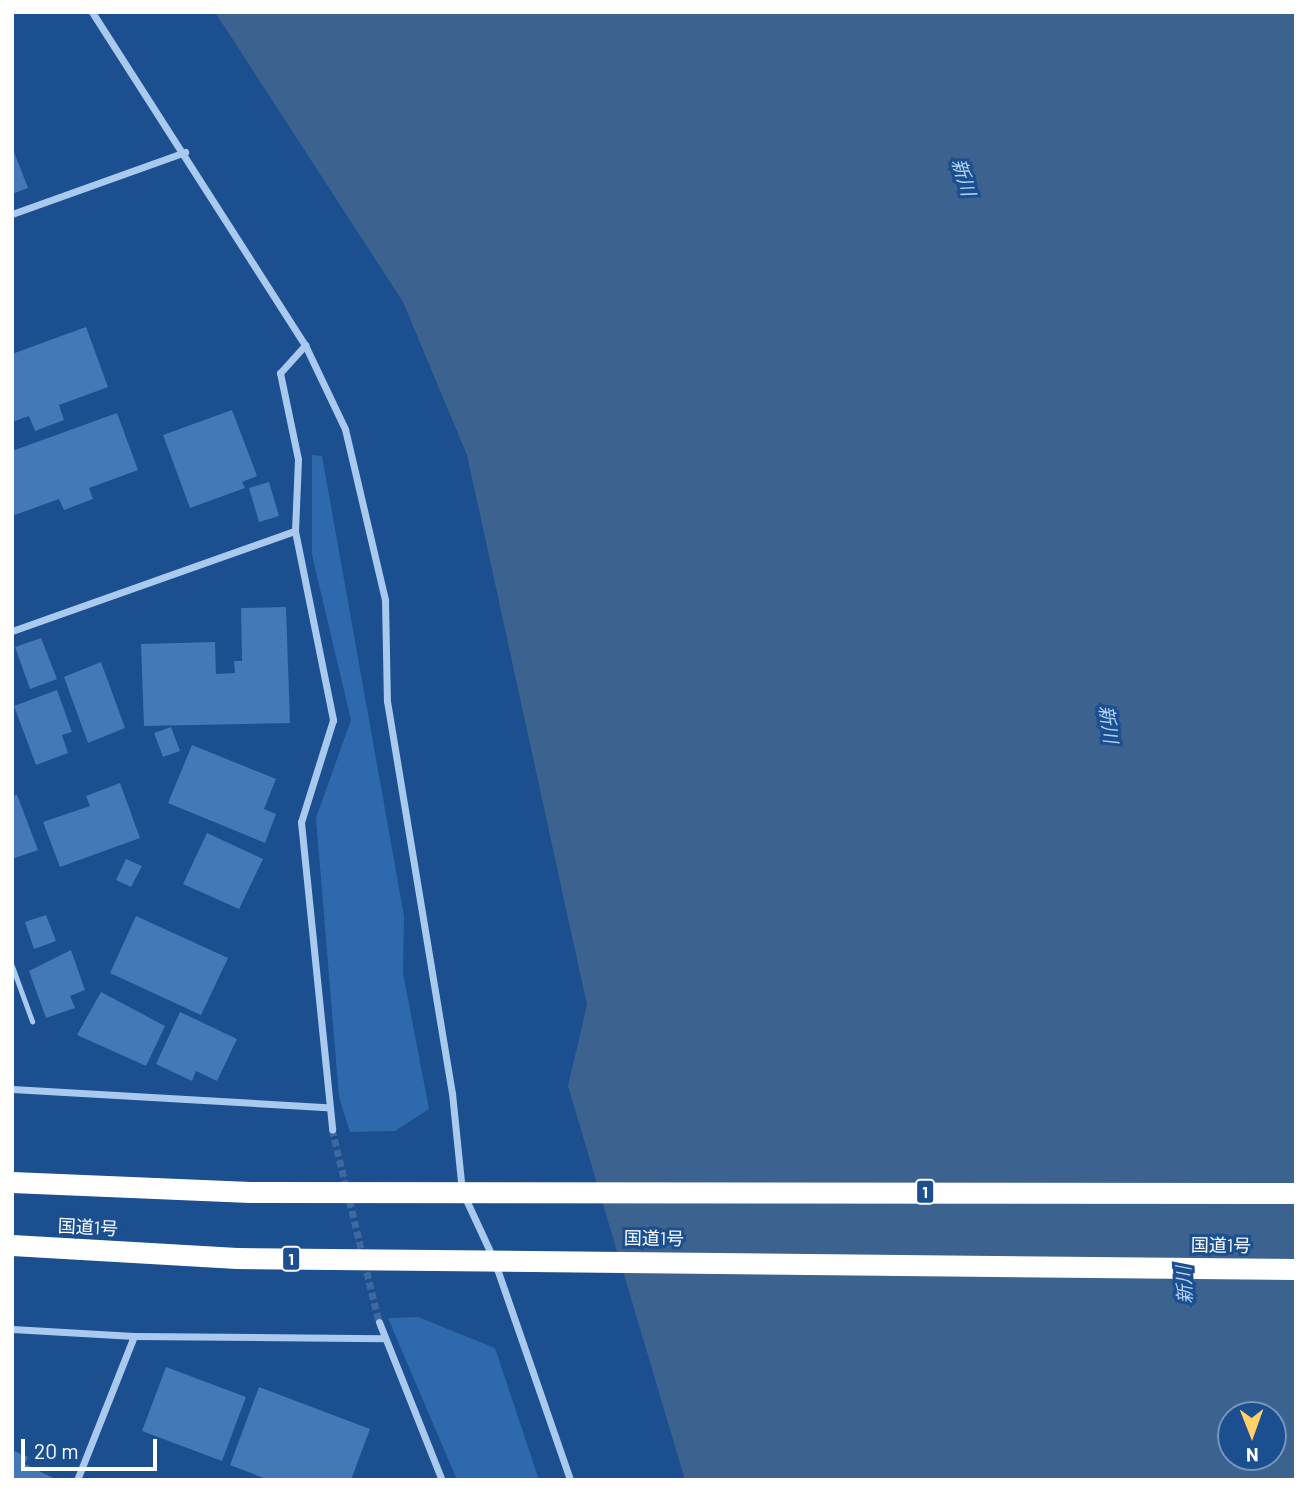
<!DOCTYPE html>
<html>
<head>
<meta charset="utf-8">
<style>
	body { margin:0 }
	#map { position:relative; width:1308px; height:1492px; overflow:hidden; background:#1b4f8f; font-family:Barlow,"Noto Sans JP",sans-serif }
	div>[style] { position:absolute }
	[style*='--x'] { left:calc(var(--x)*1px); top:calc(var(--y)*1px); width:calc(var(--w)*1px); rotate:calc(var(--a)*1deg) }
	.green>* { inset:0; background:#2e69ad }
	.water>* { inset:0; background:#3c6290 }
	.building>* { inset:0; background:#4478b7 }
	.street-tunnel>* { height:7px; margin-top:-3.5px; transform-origin:0; background:repeating-linear-gradient(90deg,#3d69a0 0 7px,transparent 0 10.5px) }
	.lane>* { height:5px; margin:-2.5px; padding:0 2.5px; transform-origin:2.5px; border-radius:2.5px; background:#a9c9ee }
	.street>* { height:7px; margin:-3.5px; padding:0 3.5px; transform-origin:3.5px; border-radius:3.5px; background:#a9c9ee }
	.highway>* { height:21px; margin:-10.5px; padding:0 10.5px; transform-origin:10.5px; border-radius:10.5px; background:#fff }
	span { translate:-50% -50%; white-space:nowrap; text-align:center; line-height:1.15; -webkit-text-stroke:6px #1b4f8f; paint-order:stroke }
	.shield-label span { padding:2px 5px; background:#1b4f8f; border:2px solid; border-radius:5px; -webkit-text-stroke-width:0 }
	.shield-label { font-size:16px; color:#fff; font-weight:700 }
	.street-label { font-size:18px; color:#fff }
	.water-label { font-size:19px; color:#b5d3f5; font-style:italic }
	.frame { position:absolute; inset:0; border:14px solid #fff; pointer-events:none }
	.north { position:absolute; left:1217px; top:1401px; width:70px; height:70px; box-sizing:border-box; background:#1b4f8f; border:2px solid #7695bc; border-radius:50%; rotate:179deg; font-size:19px; font-weight:700; line-height:28px; text-align:center; color:#fff }
	.north::after { content:''; display:block; margin:auto; width:24px; height:32px; background:#ffd166; clip-path:polygon(50% 0,100% 100%,50% 72%,0 100%) }
	.scale { position:absolute; left:21px; top:1439px; width:136px; height:32px; box-sizing:border-box; border:4px solid #fff; border-top:0; padding-left:9px; font-size:21px; line-height:24px; white-space:nowrap; color:#fff; -webkit-text-stroke:5px #1b4f8f; paint-order:stroke }
</style>
</head>
<body>
<div id="map">
	<div class="green">
		<div style="clip-path:polygon(312px 455px,322px 456px,404px 916px,403px 973px,429px 1109px,395px 1131px,350px 1132px,339px 1097px,316px 818px,351px 720px,312px 555px)"></div>
		<div style="clip-path:polygon(418px 1317px,495px 1348px,539px 1480px,457px 1480px,388px 1318px)"></div>
	</div>
	<div class="water">
		<div style="clip-path:polygon(evenodd,215px 12px,1296px 12px,1296px 1480px,685px 1480px,568px 1086px,587px 1005px,467px 455px,403px 302px,215px 12px,1231px 1415px,1273px 1415px,1273px 1457px,1231px 1457px,1231px 1415px)"></div>
	</div>
	<div class="building">
		<div style="clip-path:polygon(12px 147px,28px 188px,12px 194px)"></div>
		<div style="clip-path:polygon(86px 327px,108px 387px,59px 405px,64px 420px,35px 431px,29px 416px,12px 422px,12px 354px)"></div>
		<div style="clip-path:polygon(232px 410px,257px 476px,242px 482px,245px 488px,190px 508px,163px 435px)"></div>
		<div style="clip-path:polygon(117px 413px,138px 470px,89px 488px,93px 499px,64px 510px,59px 499px,12px 516px,12px 451px)"></div>
		<div style="clip-path:polygon(269px 482px,279px 516px,259px 522px,249px 488px)"></div>
		<div style="clip-path:polygon(286px 607px,290px 723px,144px 726px,141px 644px,215px 642px,216px 674px,235px 673px,234px 661px,242px 661px,241px 608px)"></div>
		<div style="clip-path:polygon(41px 638px,57px 679px,30px 689px,15px 647px)"></div>
		<div style="clip-path:polygon(101px 662px,125px 728px,88px 743px,64px 677px)"></div>
		<div style="clip-path:polygon(57px 690px,72px 732px,62px 735px,68px 753px,36px 765px,14px 706px)"></div>
		<div style="clip-path:polygon(171px 727px,180px 751px,163px 757px,154px 733px)"></div>
		<div style="clip-path:polygon(192px 745px,276px 779px,264px 809px,276px 814px,265px 843px,168px 803px)"></div>
		<div style="clip-path:polygon(120px 783px,140px 838px,60px 867px,43px 822px,90px 806px,86px 796px)"></div>
		<div style="clip-path:polygon(17px 795px,38px 850px,12px 859px,12px 796px)"></div>
		<div style="clip-path:polygon(207px 833px,263px 859px,239px 909px,183px 884px)"></div>
		<div style="clip-path:polygon(126px 859px,142px 866px,131px 887px,116px 880px)"></div>
		<div style="clip-path:polygon(46px 915px,56px 941px,34px 949px,25px 922px)"></div>
		<div style="clip-path:polygon(136px 916px,228px 958px,201px 1015px,110px 973px)"></div>
		<div style="clip-path:polygon(71px 950px,85px 990px,70px 996px,75px 1008px,46px 1018px,29px 971px)"></div>
		<div style="clip-path:polygon(101px 992px,165px 1026px,146px 1066px,77px 1035px)"></div>
		<div style="clip-path:polygon(180px 1012px,237px 1039px,217px 1081px,196px 1071px,192px 1081px,156px 1064px)"></div>
		<div style="clip-path:polygon(166px 1367px,246px 1397px,222px 1461px,142px 1431px)"></div>
		<div style="clip-path:polygon(259px 1387px,370px 1429px,351px 1480px,269px 1480px,230px 1465px)"></div>
		<div style="clip-path:polygon(12px 1450px,28px 1457px,25px 1464px,57px 1480px,12px 1480px)"></div>
	</div>
	<div class="street-tunnel">
		<div style="--x:332;--y:1129;--w:199;--a:76.3"></div>
	</div>
	<div class="lane">
		<div style="--x:12;--y:966;--w:59;--a:70"></div>
	</div>
	<div class="street">
		<div style="--x:92;--y:12;--w:395;--a:57.4"></div>
		<div style="--x:305;--y:345;--w:93;--a:64.5"></div>
		<div style="--x:345;--y:429;--w:176;--a:76.8"></div>
		<div style="--x:385;--y:600;--w:101;--a:88.9"></div>
		<div style="--x:387;--y:701;--w:397;--a:80.6"></div>
		<div style="--x:452;--y:1093;--w:99;--a:84.2"></div>
		<div style="--x:462;--y:1191;--w:76;--a:65.1"></div>
		<div style="--x:494;--y:1260;--w:233;--a:70.9"></div>
		<div style="--x:12;--y:214;--w:184;--a:-19.7"></div>
		<div style="--x:295;--y:531;--w:193;--a:78.6"></div>
		<div style="--x:333;--y:720;--w:107;--a:107.4"></div>
		<div style="--x:301;--y:822;--w:309;--a:84.2"></div>
		<div style="--x:12;--y:631;--w:300;--a:-19.5"></div>
		<div style="--x:295;--y:531;--w:72;--a:-87.6"></div>
		<div style="--x:298;--y:459;--w:88;--a:-101.8"></div>
		<div style="--x:280;--y:373;--w:38;--a:-48"></div>
		<div style="--x:12;--y:1089;--w:315;--a:3.3"></div>
		<div style="--x:379;--y:1322;--w:170;--a:68.3"></div>
		<div style="--x:12;--y:1329;--w:122;--a:3.3"></div>
		<div style="--x:134;--y:1336;--w:249;--a:0.5"></div>
		<div style="--x:77;--y:1480;--w:155;--a:-68.4"></div>
	</div>
	<div class="highway">
		<div style="--x:12;--y:1182;--w:238;--a:2.4"></div>
		<div style="--x:250;--y:1192;--w:1046;--a:0.05"></div>
		<div style="--x:12;--y:1245;--w:225;--a:3.3"></div>
		<div style="--x:237;--y:1258;--w:1059;--a:0.6"></div>
	</div>
	<div class="shield-label">
		<span style="left:925px;top:1192px">1</span>
		<span style="left:291px;top:1259px">1</span>
	</div>
	<div class="street-label">
		<span style="left:88px;top:1227px;rotate:3deg">国道1号</span>
		<span style="left:654px;top:1238px;rotate:1deg">国道1号</span>
		<span style="left:1221px;top:1245px;rotate:1deg">国道1号</span>
	</div>
	<div class="water-label">
		<span style="left:964px;top:177px;rotate:73deg">新川</span>
		<span style="left:1109px;top:724px;rotate:82deg">新川</span>
		<span style="left:1184px;top:1285px;rotate:-93deg">新川</span>
	</div>
	<div class="frame"></div>
	<div class="north">N</div>
	<div class="scale">20 m</div>
</div>
</body>
</html>
